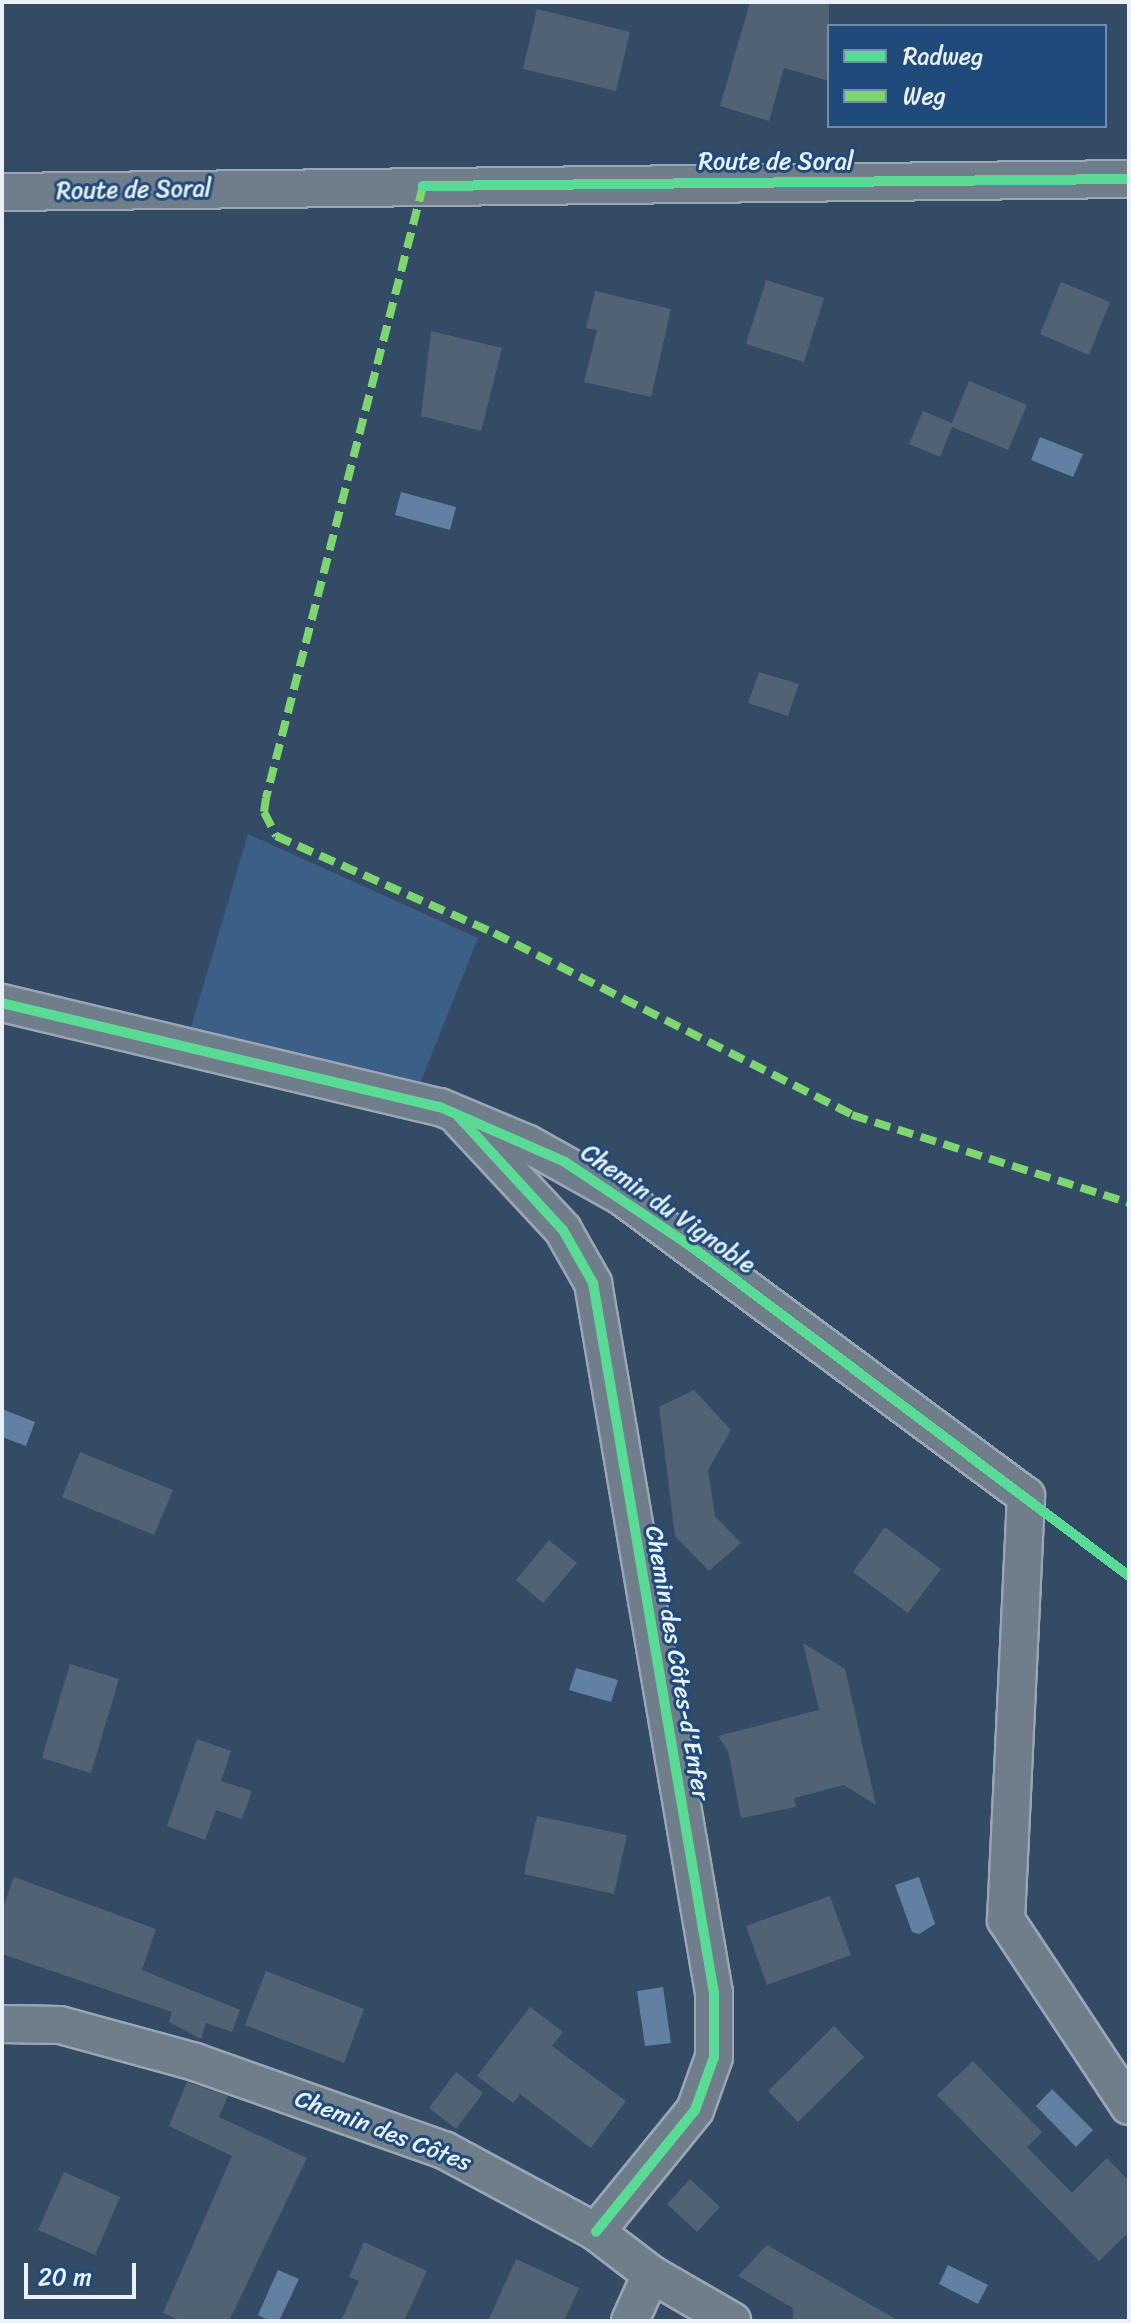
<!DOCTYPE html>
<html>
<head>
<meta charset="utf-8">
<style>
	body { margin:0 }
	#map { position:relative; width:1131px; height:2323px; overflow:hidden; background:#344b65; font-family:Sriracha,sans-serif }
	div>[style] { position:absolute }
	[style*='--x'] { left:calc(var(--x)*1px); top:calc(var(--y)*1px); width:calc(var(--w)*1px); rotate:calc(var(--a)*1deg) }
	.green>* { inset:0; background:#3b5f87 }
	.water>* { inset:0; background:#6280a1 }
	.building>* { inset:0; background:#516275 }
	.roads { filter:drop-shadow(2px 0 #9aa6b3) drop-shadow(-2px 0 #9aa6b3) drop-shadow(0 2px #9aa6b3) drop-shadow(0 -2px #9aa6b3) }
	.minor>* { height:36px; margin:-18px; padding:0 18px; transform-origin:18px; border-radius:18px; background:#707e8c }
	.quiet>* { height:8px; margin-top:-4px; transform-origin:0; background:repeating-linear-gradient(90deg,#7fd670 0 16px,transparent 0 24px) }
	.cycleway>* { height:10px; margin:-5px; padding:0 5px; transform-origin:5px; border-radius:5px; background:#5adb95 }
	span { translate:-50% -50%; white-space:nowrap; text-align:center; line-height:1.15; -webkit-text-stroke:6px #1f4a7a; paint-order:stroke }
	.street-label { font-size:24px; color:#e8f1f8 }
	.frame { position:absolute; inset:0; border:4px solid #e8f1f8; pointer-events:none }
	.legend { position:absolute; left:827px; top:24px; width:280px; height:104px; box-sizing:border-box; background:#1f4a7a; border:2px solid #6f8dac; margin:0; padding:10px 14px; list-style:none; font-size:24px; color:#e8f1f8 }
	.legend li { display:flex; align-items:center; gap:16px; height:40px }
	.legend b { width:40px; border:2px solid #6f8dac }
	.scale { position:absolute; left:24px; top:2263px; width:112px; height:36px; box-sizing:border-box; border:4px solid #e8f1f8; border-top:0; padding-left:10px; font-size:24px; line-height:28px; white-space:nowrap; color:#e8f1f8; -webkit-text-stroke:6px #1f4a7a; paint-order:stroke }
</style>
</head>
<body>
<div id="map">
	<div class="green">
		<div style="clip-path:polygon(248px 834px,478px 938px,418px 1089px,190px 1031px)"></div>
	</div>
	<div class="water">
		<div style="clip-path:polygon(1040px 437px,1083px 454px,1073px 477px,1031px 460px)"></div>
		<div style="clip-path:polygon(401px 492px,456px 507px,450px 530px,395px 515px)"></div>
		<div style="clip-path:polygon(2px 1409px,35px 1422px,26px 1446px,2px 1437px)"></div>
		<div style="clip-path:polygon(576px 1668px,618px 1680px,611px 1702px,569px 1690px)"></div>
		<div style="clip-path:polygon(919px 1877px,935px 1924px,919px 1934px,912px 1932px,895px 1885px)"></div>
		<div style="clip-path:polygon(663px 1987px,671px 2043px,645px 2046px,637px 1991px)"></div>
		<div style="clip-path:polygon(1052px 2089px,1093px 2130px,1076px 2147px,1036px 2106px)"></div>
		<div style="clip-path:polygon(948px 2265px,988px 2285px,978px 2304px,939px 2284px)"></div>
		<div style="clip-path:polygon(278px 2270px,299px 2279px,279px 2321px,270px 2321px,258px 2315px)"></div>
	</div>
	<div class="building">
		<div style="clip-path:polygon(750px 2px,829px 2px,829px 81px,784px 68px,769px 121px,720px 106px)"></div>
		<div style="clip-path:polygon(537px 9px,630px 32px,616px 91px,523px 69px)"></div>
		<div style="clip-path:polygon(766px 280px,824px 298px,804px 362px,746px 344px)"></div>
		<div style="clip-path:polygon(1061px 282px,1110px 302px,1089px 355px,1040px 334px)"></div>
		<div style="clip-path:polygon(595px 291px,671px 309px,651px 397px,584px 382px,597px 330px,586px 328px)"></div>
		<div style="clip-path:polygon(431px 331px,502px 348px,481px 431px,421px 416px)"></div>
		<div style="clip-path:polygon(969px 381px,1027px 405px,1008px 450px,952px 427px,940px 457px,909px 444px,923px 411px,952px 423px)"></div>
		<div style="clip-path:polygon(759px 672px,799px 684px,788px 716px,748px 703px)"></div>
		<div style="clip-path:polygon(694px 1390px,731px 1430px,708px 1470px,715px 1516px,741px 1543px,709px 1571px,675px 1536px,659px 1407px)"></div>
		<div style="clip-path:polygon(80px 1452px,173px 1490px,154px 1535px,62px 1497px)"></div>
		<div style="clip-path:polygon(885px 1527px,941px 1569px,908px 1613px,853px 1572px)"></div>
		<div style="clip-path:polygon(549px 1540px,577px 1563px,543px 1603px,516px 1580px)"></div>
		<div style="clip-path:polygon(803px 1643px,845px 1669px,876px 1805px,844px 1785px,794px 1798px,796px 1807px,741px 1818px,728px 1751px,718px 1736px,819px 1710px)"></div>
		<div style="clip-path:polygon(70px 1664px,119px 1679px,91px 1773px,42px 1758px)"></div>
		<div style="clip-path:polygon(197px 1739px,231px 1751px,221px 1781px,252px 1791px,242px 1819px,216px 1810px,205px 1840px,167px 1826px)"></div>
		<div style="clip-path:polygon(537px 1816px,627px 1835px,614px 1894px,524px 1874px)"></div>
		<div style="clip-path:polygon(14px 1877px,156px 1929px,142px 1970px,240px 2010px,232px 2032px,206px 2023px,201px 2039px,169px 2022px,172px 2012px,2px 1954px,2px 1910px)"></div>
		<div style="clip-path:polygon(830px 1896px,851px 1955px,767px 1985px,746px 1926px)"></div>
		<div style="clip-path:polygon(266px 1971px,364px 2009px,344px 2063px,245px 2025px)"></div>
		<div style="clip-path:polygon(530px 2007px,563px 2032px,552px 2046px,626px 2101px,591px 2148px,520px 2094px,513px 2103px,477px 2076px)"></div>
		<div style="clip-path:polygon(834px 2026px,864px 2057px,798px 2122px,768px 2091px)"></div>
		<div style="clip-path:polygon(973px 2061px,1042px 2132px,1027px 2147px,1072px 2193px,1107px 2158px,1129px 2181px,1129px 2232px,1099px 2261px,937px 2095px)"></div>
		<div style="clip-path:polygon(456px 2072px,483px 2093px,456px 2129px,429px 2108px)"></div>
		<div style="clip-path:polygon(187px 2082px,228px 2096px,219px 2117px,307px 2158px,229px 2321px,182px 2321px,163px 2313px,232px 2156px,169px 2126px)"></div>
		<div style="clip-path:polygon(64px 2172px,120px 2197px,95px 2255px,38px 2230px)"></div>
		<div style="clip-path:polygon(690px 2179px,720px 2207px,697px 2232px,667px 2204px)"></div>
		<div style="clip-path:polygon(364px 2242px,427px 2271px,404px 2321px,341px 2321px,359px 2281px,349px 2277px)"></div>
		<div style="clip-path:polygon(767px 2245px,899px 2321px,793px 2321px,793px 2308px,738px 2276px)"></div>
		<div style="clip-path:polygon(516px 2259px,579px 2288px,564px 2321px,488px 2321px)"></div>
	</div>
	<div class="roads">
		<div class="minor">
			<div style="--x:2;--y:192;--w:1127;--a:-0.66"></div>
			<div style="--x:2;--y:1003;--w:450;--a:13.4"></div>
			<div style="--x:440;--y:1107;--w:95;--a:22.8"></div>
			<div style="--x:528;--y:1144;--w:107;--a:29.2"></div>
			<div style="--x:621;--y:1196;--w:504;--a:36.53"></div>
			<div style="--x:1026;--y:1496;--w:424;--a:92.7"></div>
			<div style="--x:1006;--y:1920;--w:223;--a:56.5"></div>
			<div style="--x:460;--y:1119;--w:151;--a:47.1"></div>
			<div style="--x:563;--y:1230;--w:61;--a:60.5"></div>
			<div style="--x:593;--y:1283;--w:720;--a:80.33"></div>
			<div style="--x:714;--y:1993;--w:64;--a:90"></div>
			<div style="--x:714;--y:2057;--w:56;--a:109.7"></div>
			<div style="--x:695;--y:2110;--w:157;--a:129.1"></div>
			<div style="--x:2;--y:2024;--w:58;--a:1"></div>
			<div style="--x:60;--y:2025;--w:140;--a:15.3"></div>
			<div style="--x:195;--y:2062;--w:264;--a:19.5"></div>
			<div style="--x:444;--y:2150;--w:173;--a:28.3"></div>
			<div style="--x:596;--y:2232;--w:69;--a:37.4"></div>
			<div style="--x:651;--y:2274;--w:94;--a:30.1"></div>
			<div style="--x:630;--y:2321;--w:51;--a:-65.9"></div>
		</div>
	</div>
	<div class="quiet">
		<div style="--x:423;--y:186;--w:632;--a:104.39"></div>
		<div style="--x:266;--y:798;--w:14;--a:98"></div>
		<div style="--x:264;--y:812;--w:27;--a:63"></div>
		<div style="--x:276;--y:836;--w:239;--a:24"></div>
		<div style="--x:494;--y:933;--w:402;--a:26.9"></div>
		<div style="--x:852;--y:1115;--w:291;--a:17.6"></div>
	</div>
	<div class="cycleway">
		<div style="--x:423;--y:186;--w:706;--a:-0.57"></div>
		<div style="--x:2;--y:1003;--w:450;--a:13.4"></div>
		<div style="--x:440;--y:1107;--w:137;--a:23.7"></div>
		<div style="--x:565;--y:1162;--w:149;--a:33.8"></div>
		<div style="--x:689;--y:1245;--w:551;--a:36.95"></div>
		<div style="--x:458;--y:1116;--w:155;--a:47.4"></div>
		<div style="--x:563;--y:1230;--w:61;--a:60.5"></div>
		<div style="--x:593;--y:1283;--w:720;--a:80.33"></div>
		<div style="--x:714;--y:1993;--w:64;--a:90"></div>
		<div style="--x:714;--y:2057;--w:56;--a:109.7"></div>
		<div style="--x:695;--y:2110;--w:157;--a:129.1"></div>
	</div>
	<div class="street-label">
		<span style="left:776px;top:162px">Route de Soral</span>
		<span style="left:134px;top:190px;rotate:-1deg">Route de Soral</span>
		<span style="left:668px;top:1209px;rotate:35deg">Chemin du Vignoble</span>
		<span style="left:677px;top:1663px;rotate:80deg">Chemin des Côtes-d'Enfer</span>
		<span style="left:383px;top:2131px;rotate:21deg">Chemin des Côtes</span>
	</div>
	<div class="frame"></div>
	<ul class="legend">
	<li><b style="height:10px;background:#5adb95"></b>Radweg</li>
	<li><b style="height:10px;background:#7fd670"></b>Weg</li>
	</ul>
	<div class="scale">20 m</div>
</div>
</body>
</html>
